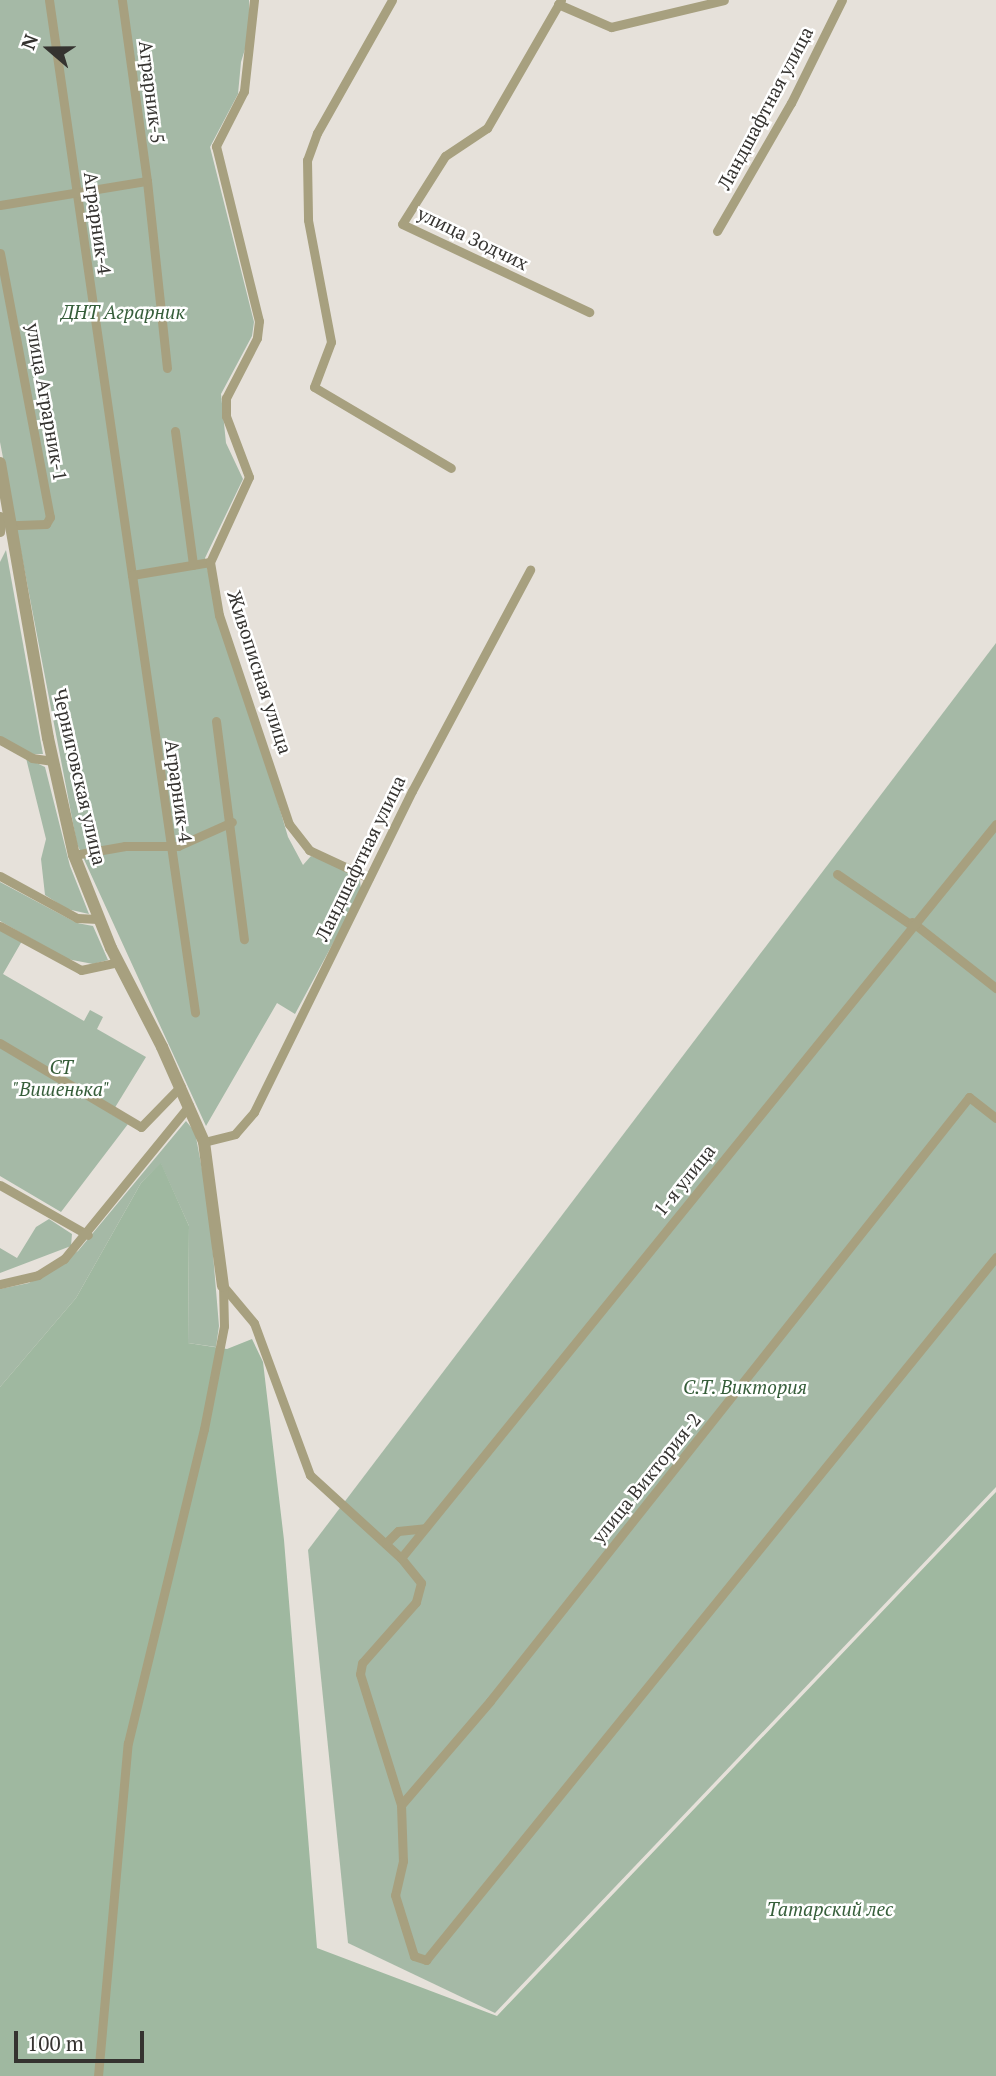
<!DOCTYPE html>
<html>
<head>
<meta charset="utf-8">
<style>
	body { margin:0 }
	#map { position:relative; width:996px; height:2076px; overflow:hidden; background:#e6e1da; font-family:"PT Serif",serif }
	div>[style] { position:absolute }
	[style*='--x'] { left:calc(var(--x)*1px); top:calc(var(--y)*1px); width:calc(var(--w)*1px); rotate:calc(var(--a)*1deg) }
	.green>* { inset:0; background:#a5b9a6 }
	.forest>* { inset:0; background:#9fb8a0 }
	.minor>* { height:9px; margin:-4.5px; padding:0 4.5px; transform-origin:4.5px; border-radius:4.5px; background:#a7a07f }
	.tertiary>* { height:12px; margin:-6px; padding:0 6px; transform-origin:6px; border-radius:6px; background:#a7a07f }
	span { translate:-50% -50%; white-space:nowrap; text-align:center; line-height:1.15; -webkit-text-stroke:5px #fff; paint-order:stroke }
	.street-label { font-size:19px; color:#353330 }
	.park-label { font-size:19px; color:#365e3a; font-style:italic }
	.north { position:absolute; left:14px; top:14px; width:70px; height:70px; -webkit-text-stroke:5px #fff; paint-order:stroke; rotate:290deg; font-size:19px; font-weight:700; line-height:28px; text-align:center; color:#353330 }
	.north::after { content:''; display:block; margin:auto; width:24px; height:32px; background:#353330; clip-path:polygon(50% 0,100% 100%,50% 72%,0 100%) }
	.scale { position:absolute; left:14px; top:2031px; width:130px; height:32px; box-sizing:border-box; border:4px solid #353330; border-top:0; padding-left:9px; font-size:21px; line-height:24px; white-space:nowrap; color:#353330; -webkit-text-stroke:5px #fff; paint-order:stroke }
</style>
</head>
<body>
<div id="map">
	<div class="green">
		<div style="clip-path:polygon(0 0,249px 0,250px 33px,241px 62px,238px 94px,210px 147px,254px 322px,252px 336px,221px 394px,226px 443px,243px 479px,205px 558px,221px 628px,254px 720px,288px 837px,303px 865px,311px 856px,332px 863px,360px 880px,361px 891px,295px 1014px,277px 1003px,206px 1126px,77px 844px,0 442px)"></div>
		<div style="clip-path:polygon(6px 550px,43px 754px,33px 754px,0 737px,0 562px)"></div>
		<div style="clip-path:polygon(996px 643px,996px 1487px,495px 2013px,348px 1943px,308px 1550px)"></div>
		<div style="clip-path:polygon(26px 758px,45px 767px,70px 866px,89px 914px,67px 909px,45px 895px,41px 859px,46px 839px)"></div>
		<div style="clip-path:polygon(0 882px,77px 923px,93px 926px,108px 960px,93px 964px,67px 959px,0 921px)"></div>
		<div style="clip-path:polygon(0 929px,22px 941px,3px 974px,84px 1021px,90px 1010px,103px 1017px,97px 1029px,146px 1057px,111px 1114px,128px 1124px,61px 1212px,0 1176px)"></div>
		<div style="clip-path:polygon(186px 1121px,195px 1132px,209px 1206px,219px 1326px,216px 1347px,188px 1343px,189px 1226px,161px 1164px,141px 1183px,76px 1298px,0 1387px,0 1289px,29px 1283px,78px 1251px)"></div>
		<div style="clip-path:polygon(49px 1219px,72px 1234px,71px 1246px,0 1273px,0 1248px,17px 1258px,36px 1227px)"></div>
	</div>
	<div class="forest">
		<div style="clip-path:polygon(161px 1163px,189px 1226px,188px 1343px,227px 1349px,252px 1339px,263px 1362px,284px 1540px,317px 1948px,497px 2016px,996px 1492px,996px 2076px,0 2076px,0 1387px,76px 1298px,141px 1183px)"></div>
	</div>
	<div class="minor">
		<div style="--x:49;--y:0;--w:581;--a:81.79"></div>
		<div style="--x:132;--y:575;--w:79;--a:-9.5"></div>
		<div style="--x:254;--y:0;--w:92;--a:96.3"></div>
		<div style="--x:244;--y:91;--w:62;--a:117"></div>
		<div style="--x:216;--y:146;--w:180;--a:76.2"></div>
		<div style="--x:259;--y:321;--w:17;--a:97"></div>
		<div style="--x:257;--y:338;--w:68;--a:117.3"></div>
		<div style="--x:226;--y:398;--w:18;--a:90"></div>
		<div style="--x:226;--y:416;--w:65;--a:69.3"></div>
		<div style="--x:249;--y:477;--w:94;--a:114.6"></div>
		<div style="--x:210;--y:562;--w:54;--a:80.4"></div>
		<div style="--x:219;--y:615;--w:220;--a:71.5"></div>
		<div style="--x:289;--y:824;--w:33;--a:52"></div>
		<div style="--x:309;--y:850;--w:66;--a:25"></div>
		<div style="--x:392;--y:0;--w:153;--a:119.4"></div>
		<div style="--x:317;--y:133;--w:29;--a:110"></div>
		<div style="--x:307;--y:160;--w:60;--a:89"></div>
		<div style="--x:308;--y:220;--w:124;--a:79.3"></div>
		<div style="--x:331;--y:342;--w:48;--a:110.7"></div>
		<div style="--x:314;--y:387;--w:159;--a:30.6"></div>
		<div style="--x:561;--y:0;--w:148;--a:120"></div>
		<div style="--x:487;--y:128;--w:50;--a:146.3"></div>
		<div style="--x:445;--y:156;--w:80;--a:122.3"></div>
		<div style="--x:402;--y:224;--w:207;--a:25.2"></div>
		<div style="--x:558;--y:4;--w:58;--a:23.5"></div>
		<div style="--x:611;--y:27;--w:116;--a:-13.4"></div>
		<div style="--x:147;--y:181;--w:188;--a:83.9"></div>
		<div style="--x:0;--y:205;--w:149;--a:-9.3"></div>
		<div style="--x:147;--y:181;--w:183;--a:-97.9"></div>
		<div style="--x:717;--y:231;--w:148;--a:-60"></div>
		<div style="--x:791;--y:103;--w:115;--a:-63.7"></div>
		<div style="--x:0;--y:253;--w:269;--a:79.3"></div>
		<div style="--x:50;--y:517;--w:8;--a:120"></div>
		<div style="--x:46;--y:524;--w:34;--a:178"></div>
		<div style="--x:12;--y:525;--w:15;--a:-143"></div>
		<div style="--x:175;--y:431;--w:135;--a:82.3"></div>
		<div style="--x:0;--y:532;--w:15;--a:-82"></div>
		<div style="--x:132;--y:575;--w:442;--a:81.8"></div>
		<div style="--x:216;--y:721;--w:220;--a:82.7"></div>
		<div style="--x:0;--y:740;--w:37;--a:29"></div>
		<div style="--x:32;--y:758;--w:21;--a:8"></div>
		<div style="--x:74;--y:855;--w:52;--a:-10"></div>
		<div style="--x:125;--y:846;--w:53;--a:0"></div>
		<div style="--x:178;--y:846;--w:59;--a:-24"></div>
		<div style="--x:837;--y:874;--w:88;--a:34.4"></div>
		<div style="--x:0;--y:876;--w:88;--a:28.6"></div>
		<div style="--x:77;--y:918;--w:21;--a:3"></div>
		<div style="--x:912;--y:922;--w:107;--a:38.2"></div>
		<div style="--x:0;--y:926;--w:92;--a:28.5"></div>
		<div style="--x:81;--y:970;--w:38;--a:-12"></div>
		<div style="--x:0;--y:1043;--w:164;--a:30.8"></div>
		<div style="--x:141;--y:1127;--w:57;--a:-45.7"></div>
		<div style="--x:204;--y:1142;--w:32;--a:-14"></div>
		<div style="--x:235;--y:1134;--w:29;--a:-49"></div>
		<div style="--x:254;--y:1112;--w:358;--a:-63.8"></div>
		<div style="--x:412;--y:791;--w:251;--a:-61.9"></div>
		<div style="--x:0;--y:1185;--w:101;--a:29.6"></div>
		<div style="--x:0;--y:1284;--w:39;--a:-13"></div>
		<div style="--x:38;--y:1275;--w:31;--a:-32"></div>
		<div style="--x:64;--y:1259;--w:198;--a:-50.8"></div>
		<div style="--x:223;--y:1286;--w:48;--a:50"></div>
		<div style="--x:254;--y:1323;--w:162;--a:69.8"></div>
		<div style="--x:310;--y:1475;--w:123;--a:42.4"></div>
		<div style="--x:401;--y:1558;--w:32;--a:51"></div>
		<div style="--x:421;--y:1583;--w:20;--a:105"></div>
		<div style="--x:416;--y:1602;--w:81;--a:131.5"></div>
		<div style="--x:362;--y:1663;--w:11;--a:100"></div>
		<div style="--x:360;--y:1674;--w:137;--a:72.6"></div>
		<div style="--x:401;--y:1805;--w:56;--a:88"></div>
		<div style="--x:403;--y:1861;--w:35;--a:103"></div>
		<div style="--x:395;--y:1895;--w:64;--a:72.7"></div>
		<div style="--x:414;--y:1956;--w:13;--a:18"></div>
		<div style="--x:426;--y:1960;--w:905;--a:-50.96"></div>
		<div style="--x:386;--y:1543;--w:17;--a:-45"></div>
		<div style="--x:398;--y:1531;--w:27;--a:-6"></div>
		<div style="--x:401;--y:1558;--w:945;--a:-50.97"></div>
		<div style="--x:401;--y:1805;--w:137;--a:-49.4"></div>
		<div style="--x:490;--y:1701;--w:771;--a:-51.58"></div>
		<div style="--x:969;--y:1097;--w:34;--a:38"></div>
		<div style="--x:98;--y:2076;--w:334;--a:-84.9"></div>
		<div style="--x:128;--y:1743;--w:323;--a:-76.4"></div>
		<div style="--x:204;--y:1429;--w:105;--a:-79"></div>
		<div style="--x:224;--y:1326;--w:40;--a:-91.4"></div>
	</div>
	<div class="tertiary">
		<div style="--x:0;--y:463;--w:279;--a:80.1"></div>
		<div style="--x:48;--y:738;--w:120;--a:77.5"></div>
		<div style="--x:74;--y:855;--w:100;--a:68.3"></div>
		<div style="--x:111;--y:948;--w:111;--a:62.7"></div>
		<div style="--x:162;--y:1047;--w:104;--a:66.1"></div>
		<div style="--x:204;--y:1142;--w:145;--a:82.5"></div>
	</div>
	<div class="street-label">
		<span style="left:152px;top:92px;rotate:83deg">Аграрник-5</span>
		<span style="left:765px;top:108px;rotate:-62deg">Ландшафтная улица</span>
		<span style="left:98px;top:223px;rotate:82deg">Аграрник-4</span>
		<span style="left:473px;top:238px;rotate:26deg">улица Зодчих</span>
		<span style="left:47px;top:402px;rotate:80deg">улица Аграрник-1</span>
		<span style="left:260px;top:672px;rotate:72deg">Живописная улица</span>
		<span style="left:80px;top:777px;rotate:77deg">Черниговская улица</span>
		<span style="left:179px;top:791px;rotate:82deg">Аграрник-4</span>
		<span style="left:360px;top:858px;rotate:-64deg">Ландшафтная улица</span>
		<span style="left:684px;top:1180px;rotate:-51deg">1-я улица</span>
		<span style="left:646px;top:1478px;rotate:-51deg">улица Виктория-2</span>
	</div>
	<div class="park-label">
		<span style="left:123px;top:312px">ДНТ Аграрник</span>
		<span style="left:61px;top:1078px">СТ<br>"Вишенька"</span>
		<span style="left:745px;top:1387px">С.Т. Виктория</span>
		<span style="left:830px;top:1909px">Татарский лес</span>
	</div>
	<div class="north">N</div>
	<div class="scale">100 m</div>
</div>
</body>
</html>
